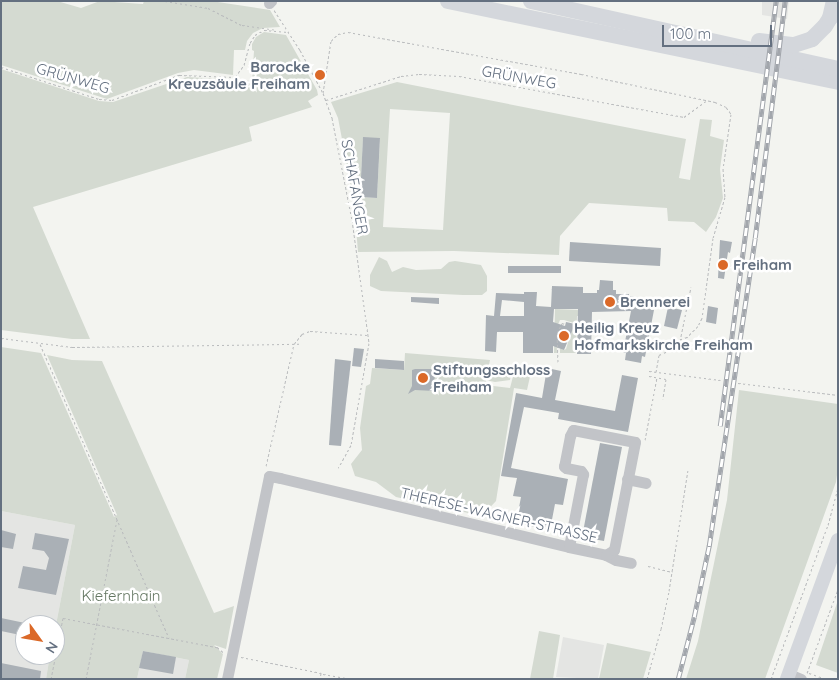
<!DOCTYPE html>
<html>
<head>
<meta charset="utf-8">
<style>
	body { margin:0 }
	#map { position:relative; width:839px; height:680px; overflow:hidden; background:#f3f4f0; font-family:Quicksand,sans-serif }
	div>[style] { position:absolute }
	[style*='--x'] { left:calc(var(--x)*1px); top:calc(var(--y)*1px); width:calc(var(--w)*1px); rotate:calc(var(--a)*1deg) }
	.built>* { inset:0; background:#e4e5e3 }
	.green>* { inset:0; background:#d4dad1 }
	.building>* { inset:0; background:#aab0b6 }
	.path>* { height:1px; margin-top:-0.5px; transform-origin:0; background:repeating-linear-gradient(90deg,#b9bbbd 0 2.5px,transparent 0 5px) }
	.minor>* { height:11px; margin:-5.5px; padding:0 5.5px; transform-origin:5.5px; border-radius:5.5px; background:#c2c4c8 }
	.major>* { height:14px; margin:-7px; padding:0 7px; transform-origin:7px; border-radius:7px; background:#d4d7dc }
	.highway>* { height:16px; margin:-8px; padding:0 8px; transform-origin:8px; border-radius:8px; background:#d4d7dc }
	.rail>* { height:4.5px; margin-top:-2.25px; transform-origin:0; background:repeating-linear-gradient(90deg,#fff 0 8px,#a2a6ac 0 16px); box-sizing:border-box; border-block:1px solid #a2a6ac }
	.dots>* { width:14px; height:14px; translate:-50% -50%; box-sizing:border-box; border:2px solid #fff; border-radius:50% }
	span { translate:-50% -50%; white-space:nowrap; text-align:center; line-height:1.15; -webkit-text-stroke:5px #fff; paint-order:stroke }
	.poi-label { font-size:15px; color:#647080; font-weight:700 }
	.right { translate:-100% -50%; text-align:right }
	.left { translate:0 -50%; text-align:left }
	.street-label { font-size:15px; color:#647080 }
	.park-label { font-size:15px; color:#647762 }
	.frame { position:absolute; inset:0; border:2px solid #647080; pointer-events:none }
	.north { position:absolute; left:15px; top:615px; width:50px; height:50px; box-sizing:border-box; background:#fff; border:1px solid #c1c6cc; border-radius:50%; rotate:122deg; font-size:14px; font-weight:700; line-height:20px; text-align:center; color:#647080 }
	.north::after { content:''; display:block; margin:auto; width:18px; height:22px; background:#db6928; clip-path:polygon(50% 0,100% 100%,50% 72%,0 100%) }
	.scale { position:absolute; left:662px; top:25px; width:110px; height:22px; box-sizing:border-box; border:2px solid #647080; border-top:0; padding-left:6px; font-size:15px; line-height:18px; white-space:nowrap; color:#647080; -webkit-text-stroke:4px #fff; paint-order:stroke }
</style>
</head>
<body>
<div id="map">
	<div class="built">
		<div style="clip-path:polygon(762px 1px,789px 1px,787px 19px,762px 15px)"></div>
		<div style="clip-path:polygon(1px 511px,75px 525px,55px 630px,55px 625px,25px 625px,25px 655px,50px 655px,46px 679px,1px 679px)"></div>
		<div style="clip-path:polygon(563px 637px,604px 645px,598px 679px,556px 677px)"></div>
		<div style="clip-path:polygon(143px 651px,189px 660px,185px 679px,137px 679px)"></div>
	</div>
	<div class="green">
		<div style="clip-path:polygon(1px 1px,57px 1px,81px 8px,100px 1px,143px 4px,144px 1px,211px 1px,270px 10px,280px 27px,263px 28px,253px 33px,247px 41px,245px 50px,234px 50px,233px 75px,194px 70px,178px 73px,107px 99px,1px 65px)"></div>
		<div style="clip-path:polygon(264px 32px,286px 35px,317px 90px,318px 95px,308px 101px,312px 107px,249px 127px,252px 141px,33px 207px,90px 339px,72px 339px,1px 330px,1px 69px,99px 101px,113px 102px,187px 77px,252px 81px,254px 51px,252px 50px,252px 44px,256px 37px)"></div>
		<div style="clip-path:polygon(evenodd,397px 82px,686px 139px,679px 178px,690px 180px,700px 119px,712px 120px,710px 136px,724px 140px,720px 169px,723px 198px,716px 217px,706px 232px,694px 222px,668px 221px,667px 208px,589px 203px,560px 236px,559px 255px,454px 251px,358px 252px,354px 203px,338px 118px,331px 102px,397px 82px,390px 109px,450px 113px,443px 230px,383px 227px,390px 109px,397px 82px,363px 138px,380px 139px,377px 198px,360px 197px,363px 138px)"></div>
		<div style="clip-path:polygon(379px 257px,387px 261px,392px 272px,403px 267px,416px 270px,441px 269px,449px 262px,455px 261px,481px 265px,487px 276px,487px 291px,482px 295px,463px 295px,381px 291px,370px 286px,370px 275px)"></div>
		<div style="clip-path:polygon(555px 309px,581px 310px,581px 316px,577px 316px,576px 353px,560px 353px,560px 348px,564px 350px,566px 349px,574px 323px,564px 320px,560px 320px,556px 329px,557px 353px,554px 353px)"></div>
		<div style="clip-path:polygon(1px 347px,41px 353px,114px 517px,117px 515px,47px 355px,72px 360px,102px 361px,214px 613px,234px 606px,226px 649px,214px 645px,223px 654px,217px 679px,185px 679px,189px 660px,143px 651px,137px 679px,46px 679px,50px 655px,55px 655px,55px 630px,75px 525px,1px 511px)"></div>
		<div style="clip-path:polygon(405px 353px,490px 360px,489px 365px,512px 368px,510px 380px,495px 382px,486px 380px,485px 385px,510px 388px,515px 369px,531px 372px,527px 390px,514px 388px,496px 501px,482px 516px,396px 497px,376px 482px,355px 476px,351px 464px,362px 450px,360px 428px,366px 386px,370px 384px,372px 368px,404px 370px)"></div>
		<div style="clip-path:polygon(739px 390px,838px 404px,838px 468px,836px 482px,765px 679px,686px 679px,698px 641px,727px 500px)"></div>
		<div style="clip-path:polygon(838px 600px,838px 673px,816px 665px)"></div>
		<div style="clip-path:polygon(539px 631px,560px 635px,553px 679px,530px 679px)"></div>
		<div style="clip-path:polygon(607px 643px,651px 652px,643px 679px,599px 679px)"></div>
	</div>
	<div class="building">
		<div style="clip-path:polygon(363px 137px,380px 138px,377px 198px,360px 197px)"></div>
		<div style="clip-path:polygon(720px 240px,732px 242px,730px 253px,728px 252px,724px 279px,718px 278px)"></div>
		<div style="clip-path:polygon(570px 242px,661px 248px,660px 266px,569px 261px)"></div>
		<div style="clip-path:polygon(508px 266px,561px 266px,561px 273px,508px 273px)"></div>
		<div style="clip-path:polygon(evenodd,600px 280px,613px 281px,613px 290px,616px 290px,616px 294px,629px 294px,629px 296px,653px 301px,651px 310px,654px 310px,645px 357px,642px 356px,641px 363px,625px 360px,626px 353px,623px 352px,631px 311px,592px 312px,591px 354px,577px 354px,578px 309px,554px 309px,553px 322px,565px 326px,566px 322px,575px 324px,564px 350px,553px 346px,553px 353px,523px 353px,523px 332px,497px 332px,496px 352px,485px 351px,486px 315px,494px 316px,496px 293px,524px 294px,524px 292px,537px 292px,536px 306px,551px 307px,552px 286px,583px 287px,583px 293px,597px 293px,597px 290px,599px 290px,600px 280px,502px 300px,524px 302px,524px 316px,500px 316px,502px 300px)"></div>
		<div style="clip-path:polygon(411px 297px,439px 298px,439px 304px,411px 302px)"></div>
		<div style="clip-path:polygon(708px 306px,718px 308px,716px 324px,706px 322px)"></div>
		<div style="clip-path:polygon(668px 307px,682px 310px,677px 329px,664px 326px)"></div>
		<div style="clip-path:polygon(354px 348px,364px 349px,361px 367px,352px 366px)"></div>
		<div style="clip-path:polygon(335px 359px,351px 361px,341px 446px,329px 445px)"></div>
		<div style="clip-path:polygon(375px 359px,404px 361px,404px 370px,375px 368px)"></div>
		<div style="clip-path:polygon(547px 368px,561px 371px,555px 400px,615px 411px,622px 375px,638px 378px,628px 432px,558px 419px,559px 413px,524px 407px,511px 468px,568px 479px,563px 505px,555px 504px,550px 530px,516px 523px,521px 497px,513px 496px,517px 478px,501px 476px,516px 393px,542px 398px)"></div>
		<div style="clip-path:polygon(415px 369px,435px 369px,434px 391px,415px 390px,408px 394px,412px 386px,412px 370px)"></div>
		<div style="clip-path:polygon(600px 443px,622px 447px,604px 541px,582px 537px)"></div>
		<div style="clip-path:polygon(1px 530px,16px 534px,13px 549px,1px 547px)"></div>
		<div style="clip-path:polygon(35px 533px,69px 539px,56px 595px,18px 588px,23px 566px,46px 570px,49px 558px,44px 551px,32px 549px)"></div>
		<div style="clip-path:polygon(1px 618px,25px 623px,25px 636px,1px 631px)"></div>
		<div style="clip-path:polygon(143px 651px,176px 657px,173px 674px,139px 668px)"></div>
		<div style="clip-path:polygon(1px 663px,41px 671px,40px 679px,1px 679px)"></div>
	</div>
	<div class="path">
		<div style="--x:73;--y:1;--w:9;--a:0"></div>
		<div style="--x:165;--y:1;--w:44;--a:9.2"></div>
		<div style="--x:208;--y:8;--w:38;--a:27"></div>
		<div style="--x:242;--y:25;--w:35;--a:8"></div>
		<div style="--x:274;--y:10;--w:48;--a:57"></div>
		<div style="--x:300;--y:50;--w:49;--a:61.9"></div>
		<div style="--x:323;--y:93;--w:27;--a:70"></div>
		<div style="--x:332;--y:118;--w:104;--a:78.9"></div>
		<div style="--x:352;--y:220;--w:124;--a:82.1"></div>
		<div style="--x:369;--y:343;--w:104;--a:100"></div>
		<div style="--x:351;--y:445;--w:26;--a:119"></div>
		<div style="--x:1;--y:67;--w:103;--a:18.1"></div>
		<div style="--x:99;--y:99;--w:13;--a:4"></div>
		<div style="--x:112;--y:100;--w:72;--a:-20.5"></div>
		<div style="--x:179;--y:75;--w:56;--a:2"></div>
		<div style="--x:235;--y:77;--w:15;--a:-53"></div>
		<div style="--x:244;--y:65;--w:23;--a:-75"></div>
		<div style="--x:250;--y:43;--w:9;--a:-58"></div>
		<div style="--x:255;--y:35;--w:10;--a:-29"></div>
		<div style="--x:264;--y:30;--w:24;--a:5"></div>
		<div style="--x:323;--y:93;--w:53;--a:-81.3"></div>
		<div style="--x:331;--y:41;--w:10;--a:-45"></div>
		<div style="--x:338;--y:34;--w:10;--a:-11"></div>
		<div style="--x:348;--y:32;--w:237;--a:10.2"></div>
		<div style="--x:581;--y:74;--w:137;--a:11.8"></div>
		<div style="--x:715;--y:102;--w:12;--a:24"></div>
		<div style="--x:726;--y:107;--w:9;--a:54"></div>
		<div style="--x:731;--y:114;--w:56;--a:98.3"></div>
		<div style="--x:723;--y:169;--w:28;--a:86"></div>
		<div style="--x:725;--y:197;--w:43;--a:106.3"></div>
		<div style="--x:713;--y:238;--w:81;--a:97.8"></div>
		<div style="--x:702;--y:318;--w:9;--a:117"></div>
		<div style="--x:698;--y:326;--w:16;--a:135"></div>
		<div style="--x:687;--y:337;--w:35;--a:160"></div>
		<div style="--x:326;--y:100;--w:79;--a:-17.7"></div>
		<div style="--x:401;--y:76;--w:18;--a:-6"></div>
		<div style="--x:419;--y:74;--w:40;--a:2.9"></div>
		<div style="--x:459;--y:76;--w:229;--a:10.3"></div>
		<div style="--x:684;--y:117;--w:27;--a:-36"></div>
		<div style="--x:1;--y:338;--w:72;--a:7.2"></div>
		<div style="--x:72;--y:347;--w:228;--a:-0.8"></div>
		<div style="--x:40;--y:344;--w:321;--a:66.3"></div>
		<div style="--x:558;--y:362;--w:29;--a:-92"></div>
		<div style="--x:557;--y:333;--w:11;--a:-63"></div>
		<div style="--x:562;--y:323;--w:3;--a:18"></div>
		<div style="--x:649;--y:371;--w:72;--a:7.2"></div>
		<div style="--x:656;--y:372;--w:17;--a:-80"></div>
		<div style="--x:659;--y:355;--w:22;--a:-24"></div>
		<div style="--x:679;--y:346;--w:60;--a:-78.5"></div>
		<div style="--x:649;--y:376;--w:17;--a:10"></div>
		<div style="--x:666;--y:379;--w:20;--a:99"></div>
		<div style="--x:738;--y:383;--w:101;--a:6.8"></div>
		<div style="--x:645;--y:440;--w:64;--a:-79.2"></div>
		<div style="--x:266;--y:466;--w:125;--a:-77.1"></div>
		<div style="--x:294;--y:344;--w:13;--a:-51"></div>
		<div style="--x:302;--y:334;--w:9;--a:-21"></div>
		<div style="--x:310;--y:331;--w:57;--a:4"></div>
		<div style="--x:648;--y:566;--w:25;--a:14"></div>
		<div style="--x:241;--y:657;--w:82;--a:11.3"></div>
		<div style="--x:321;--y:673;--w:6;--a:99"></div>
		<div style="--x:807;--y:673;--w:90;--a:-69.7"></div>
		<div style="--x:809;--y:673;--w:18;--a:19"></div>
		<div style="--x:323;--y:674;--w:29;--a:10"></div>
		<div style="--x:51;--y:679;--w:62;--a:-78.9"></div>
		<div style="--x:63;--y:618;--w:157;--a:10.7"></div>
		<div style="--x:217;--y:647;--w:8;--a:40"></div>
		<div style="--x:86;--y:679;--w:162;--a:-79"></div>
		<div style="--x:565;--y:679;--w:1;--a:-90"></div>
		<div style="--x:647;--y:679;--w:52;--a:-74.4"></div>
		<div style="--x:661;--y:629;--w:39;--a:-78"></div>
		<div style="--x:669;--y:591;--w:122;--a:-81.1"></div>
		<div style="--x:771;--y:679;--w:164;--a:-69.7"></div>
		<div style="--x:828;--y:525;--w:38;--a:-75"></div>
	</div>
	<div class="minor">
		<div style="--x:269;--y:3;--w:3;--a:-45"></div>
		<div style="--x:627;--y:479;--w:19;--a:12"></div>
		<div style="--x:606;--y:555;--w:11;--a:27"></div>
		<div style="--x:616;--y:560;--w:15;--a:11"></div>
		<div style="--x:789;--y:674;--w:13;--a:23"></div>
		<div style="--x:227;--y:679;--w:207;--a:-78.3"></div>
		<div style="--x:269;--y:476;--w:11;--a:10"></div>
		<div style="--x:280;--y:478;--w:297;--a:13.4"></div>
		<div style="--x:569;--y:547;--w:38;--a:12"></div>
		<div style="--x:606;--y:555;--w:9;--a:-32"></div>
		<div style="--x:614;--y:550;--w:110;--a:-79"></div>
		<div style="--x:635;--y:442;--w:63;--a:-169"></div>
		<div style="--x:573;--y:430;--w:7;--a:117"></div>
		<div style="--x:570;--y:436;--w:31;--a:101"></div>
		<div style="--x:564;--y:466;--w:3;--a:45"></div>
		<div style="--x:566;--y:468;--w:15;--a:11"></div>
		<div style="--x:581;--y:471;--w:4;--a:56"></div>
		<div style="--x:583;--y:474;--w:74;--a:100.9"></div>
	</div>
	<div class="major">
		<div style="--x:787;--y:679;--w:148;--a:-69.9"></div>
	</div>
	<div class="highway">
		<div style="--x:448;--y:1;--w:398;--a:11.7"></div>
		<div style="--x:531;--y:1;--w:314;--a:12.5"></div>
		<div style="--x:759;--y:41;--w:35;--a:7"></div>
		<div style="--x:794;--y:45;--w:19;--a:-18"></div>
		<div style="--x:812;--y:39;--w:18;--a:-45"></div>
		<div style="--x:825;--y:26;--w:9;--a:-58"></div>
		<div style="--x:830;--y:18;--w:17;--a:-77"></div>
	</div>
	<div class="rail">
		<div style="--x:720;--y:426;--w:429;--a:-82.5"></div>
		<div style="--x:678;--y:679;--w:64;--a:-75.5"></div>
		<div style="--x:694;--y:617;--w:73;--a:-78.1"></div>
		<div style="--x:709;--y:546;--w:311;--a:-81.5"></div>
		<div style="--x:755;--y:238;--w:239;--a:-82.8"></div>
	</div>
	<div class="dots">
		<div style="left:320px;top:75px;background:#db6928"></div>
		<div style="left:723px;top:265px;background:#db6928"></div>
		<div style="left:610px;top:302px;background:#db6928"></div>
		<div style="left:564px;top:336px;background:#db6928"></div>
		<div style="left:423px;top:378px;background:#db6928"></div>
	</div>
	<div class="poi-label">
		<span class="right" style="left:310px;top:75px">Barocke<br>Kreuzsäule Freiham</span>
		<span class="left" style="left:733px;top:265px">Freiham</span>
		<span class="left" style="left:620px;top:302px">Brennerei</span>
		<span class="left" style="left:574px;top:336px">Heilig Kreuz<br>Hofmarkskirche Freiham</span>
		<span class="left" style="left:433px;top:378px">Stiftungsschloss<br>Freiham</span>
	</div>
	<div class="street-label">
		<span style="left:519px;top:77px;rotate:10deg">GRÜNWEG</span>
		<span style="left:73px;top:78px;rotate:16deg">GRÜNWEG</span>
		<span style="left:355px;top:187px;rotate:80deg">SCHAFANGER</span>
		<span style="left:499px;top:515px;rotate:13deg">THERESE-WAGNER-STRASSE</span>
	</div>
	<div class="park-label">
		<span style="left:121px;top:596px">Kiefernhain</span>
	</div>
	<div class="frame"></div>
	<div class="north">N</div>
	<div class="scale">100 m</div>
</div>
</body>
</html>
